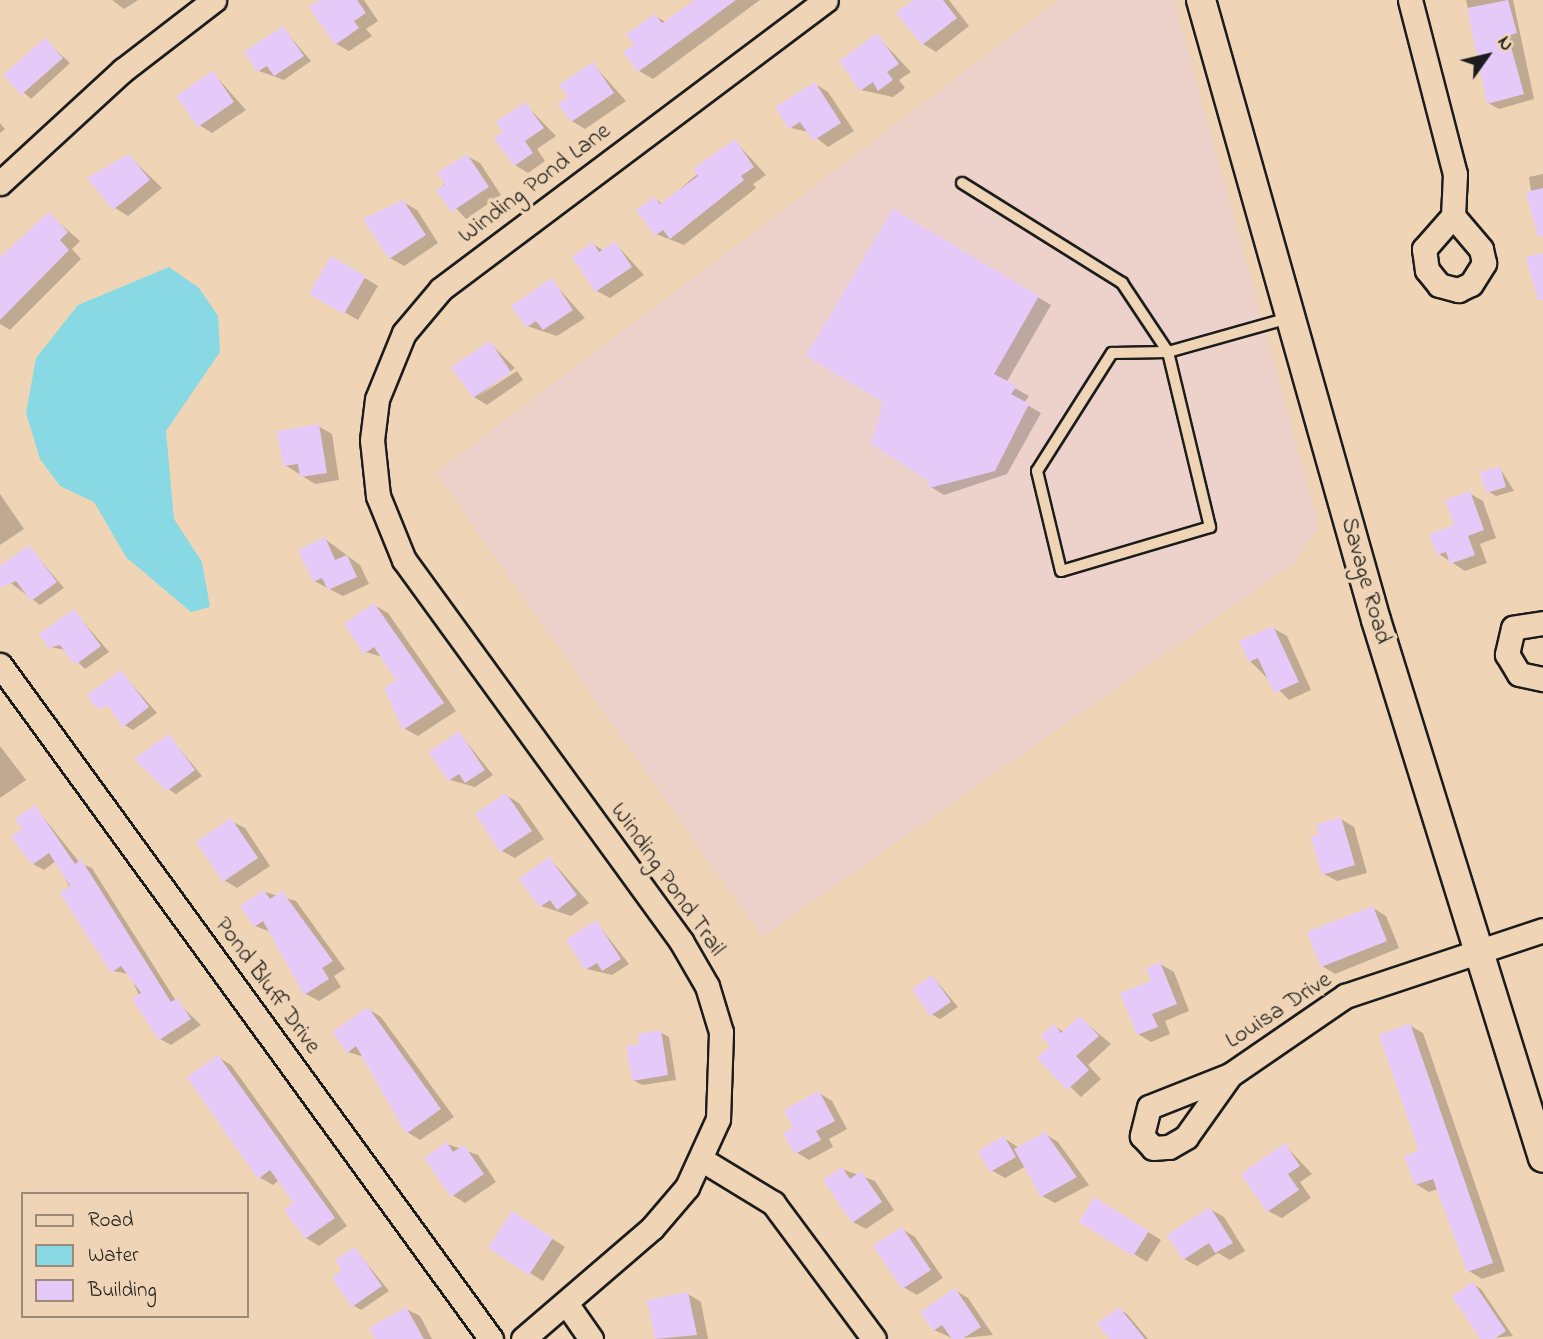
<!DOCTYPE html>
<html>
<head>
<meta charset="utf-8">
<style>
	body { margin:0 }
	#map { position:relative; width:1543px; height:1339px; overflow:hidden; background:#efd5b6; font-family:"Indie Flower",sans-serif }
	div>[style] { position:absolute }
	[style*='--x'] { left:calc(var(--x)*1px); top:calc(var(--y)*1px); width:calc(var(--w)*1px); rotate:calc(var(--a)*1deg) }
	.built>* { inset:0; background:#ecd2ca }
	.water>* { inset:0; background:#89d9e4 }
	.shadow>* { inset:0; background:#0003 }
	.building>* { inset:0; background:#e5caf9 }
	.roads { filter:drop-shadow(2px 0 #1c1c1c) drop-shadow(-2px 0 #1c1c1c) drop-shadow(0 2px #1c1c1c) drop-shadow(0 -2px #1c1c1c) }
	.service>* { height:10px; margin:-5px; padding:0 5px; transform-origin:5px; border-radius:5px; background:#efd5b6 }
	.minor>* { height:23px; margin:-11.5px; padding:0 11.5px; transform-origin:11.5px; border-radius:11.5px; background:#efd5b6 }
	.tertiary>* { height:28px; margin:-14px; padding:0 14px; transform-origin:14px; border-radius:14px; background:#efd5b6 }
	span { translate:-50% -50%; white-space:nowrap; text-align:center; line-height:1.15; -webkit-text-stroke:7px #efd5b6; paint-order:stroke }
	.street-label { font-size:24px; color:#1c1c1c }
	.legend { position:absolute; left:21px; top:1192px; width:228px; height:126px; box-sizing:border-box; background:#efd5b6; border:2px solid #9b8b78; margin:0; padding:9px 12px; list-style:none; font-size:21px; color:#1c1c1c }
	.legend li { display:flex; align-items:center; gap:14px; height:35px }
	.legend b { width:35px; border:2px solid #9b8b78 }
	.north { position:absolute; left:1452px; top:21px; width:70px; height:70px; -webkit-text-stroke:5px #efd5b6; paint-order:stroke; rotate:56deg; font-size:19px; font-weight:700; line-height:28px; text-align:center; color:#1c1c1c }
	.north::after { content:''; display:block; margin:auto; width:24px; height:32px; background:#1c1c1c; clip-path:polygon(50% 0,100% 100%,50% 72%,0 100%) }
</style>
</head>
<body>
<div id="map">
	<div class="built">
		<div style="clip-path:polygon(1059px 0,1174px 0,1319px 525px,1294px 563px,762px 937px,436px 473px)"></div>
	</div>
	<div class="water">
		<div style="clip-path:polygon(169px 267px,199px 288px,218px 316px,220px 352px,166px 431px,174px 519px,202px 562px,210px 607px,191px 612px,126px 557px,94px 502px,60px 486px,40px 459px,26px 413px,36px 358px,78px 305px)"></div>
	</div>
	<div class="shadow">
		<div style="clip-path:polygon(112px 0,138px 0,124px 9px)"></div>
		<div style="clip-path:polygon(323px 0,364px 0,378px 21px,366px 29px,372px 36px,349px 51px,336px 44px)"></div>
		<div style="clip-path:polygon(695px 0,760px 0,653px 79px,639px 71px,636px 45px,655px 16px,666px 22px)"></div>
		<div style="clip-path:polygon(915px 0,949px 0,969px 26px,936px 52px,923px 44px)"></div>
		<div style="clip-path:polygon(1466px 0,1513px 0,1534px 99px,1499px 109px,1488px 103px)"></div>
		<div style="clip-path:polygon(283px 28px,311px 61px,284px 80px,259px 71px)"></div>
		<div style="clip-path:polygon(877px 36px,911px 72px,899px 80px,905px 88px,893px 97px,861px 90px)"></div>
		<div style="clip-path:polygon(45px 40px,70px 63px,31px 99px,6px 76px)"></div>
		<div style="clip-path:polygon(593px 64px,626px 101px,585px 129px,572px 121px,570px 98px)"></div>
		<div style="clip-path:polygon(213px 73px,246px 110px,212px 133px,199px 125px)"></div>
		<div style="clip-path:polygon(815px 84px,828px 92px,854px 131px,828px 147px,809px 132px,791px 128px)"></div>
		<div style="clip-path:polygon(525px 104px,556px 136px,537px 149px,545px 161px,528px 173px,515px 165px,506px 133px)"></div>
		<div style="clip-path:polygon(0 123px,5px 129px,0 133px)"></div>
		<div style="clip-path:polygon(735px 141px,766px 175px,753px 184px,756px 188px,684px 245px,656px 234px,655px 199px,663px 204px)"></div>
		<div style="clip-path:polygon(129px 156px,162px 188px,128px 216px,115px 208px)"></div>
		<div style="clip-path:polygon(467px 156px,480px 163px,501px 195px,466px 219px,439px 190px)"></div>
		<div style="clip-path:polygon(1543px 174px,1543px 219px,1534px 213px,1529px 177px)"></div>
		<div style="clip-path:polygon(403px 202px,417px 210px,438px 243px,404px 266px,390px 258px)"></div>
		<div style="clip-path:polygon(893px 211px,1051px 305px,1006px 383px,1029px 396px,1024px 403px,1041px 413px,1007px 474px,944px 495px,931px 487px)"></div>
		<div style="clip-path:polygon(49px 214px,80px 241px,72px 249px,81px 259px,10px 330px,0 324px,0 260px)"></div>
		<div style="clip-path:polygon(615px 243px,644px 275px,610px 298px,597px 291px,593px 244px,604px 251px)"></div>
		<div style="clip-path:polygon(332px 258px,378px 286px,358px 320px,311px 293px)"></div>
		<div style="clip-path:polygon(552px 281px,585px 318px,557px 336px,527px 326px)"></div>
		<div style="clip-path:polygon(490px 343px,515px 368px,477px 397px,517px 371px,523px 380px,487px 405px,474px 397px)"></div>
		<div style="clip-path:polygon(318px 426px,332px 434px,339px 480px,315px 484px,285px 465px)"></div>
		<div style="clip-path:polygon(1500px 468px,1514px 491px,1496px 496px,1488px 491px)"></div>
		<div style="clip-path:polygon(1469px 493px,1483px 501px,1496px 538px,1480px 544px,1487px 563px,1465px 571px,1439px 554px)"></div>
		<div style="clip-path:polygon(0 494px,24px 529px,0 545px)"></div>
		<div style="clip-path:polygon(325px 539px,360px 565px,369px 584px,343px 596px,314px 581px)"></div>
		<div style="clip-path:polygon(29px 547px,64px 588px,40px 605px,0 575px,0 568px)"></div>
		<div style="clip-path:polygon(374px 605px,388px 613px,456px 711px,418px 736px,405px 729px,399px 681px,383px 657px,365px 652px)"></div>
		<div style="clip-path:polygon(74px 611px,109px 652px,85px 669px,66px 650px,50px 647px)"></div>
		<div style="clip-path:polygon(1273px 628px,1287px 636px,1311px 690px,1289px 700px,1250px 661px)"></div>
		<div style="clip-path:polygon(121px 672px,157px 713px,133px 730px,124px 725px)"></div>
		<div style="clip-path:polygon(459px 733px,493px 775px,475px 787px,450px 780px)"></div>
		<div style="clip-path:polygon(169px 736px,202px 776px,176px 794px,168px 789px)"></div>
		<div style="clip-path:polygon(0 746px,26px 780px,0 798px)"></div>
		<div style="clip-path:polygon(506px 795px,519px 803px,544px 839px,515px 858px,502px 851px)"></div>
		<div style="clip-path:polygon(35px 807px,80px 863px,92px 868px,176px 1001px,201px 1025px,171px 1045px,160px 1039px,129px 974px,113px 971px,56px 861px,44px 870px,33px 864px,24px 829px)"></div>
		<div style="clip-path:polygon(1341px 819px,1354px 827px,1367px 873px,1337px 881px,1324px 874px)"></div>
		<div style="clip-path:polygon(231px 821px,245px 828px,270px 866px,237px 888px,224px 880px)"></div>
		<div style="clip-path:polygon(550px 859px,589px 903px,571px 916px,541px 906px)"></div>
		<div style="clip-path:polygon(265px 892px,296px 901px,345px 969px,334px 976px,341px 987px,319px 1001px,306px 994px,271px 932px,255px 926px)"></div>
		<div style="clip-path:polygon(1373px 908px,1386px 916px,1399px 948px,1335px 974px,1322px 966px)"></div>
		<div style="clip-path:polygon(596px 922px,629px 964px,612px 975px,587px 969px)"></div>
		<div style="clip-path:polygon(1160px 964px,1174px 972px,1189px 1011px,1165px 1021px,1170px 1034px,1151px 1042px,1138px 1034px)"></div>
		<div style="clip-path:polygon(933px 977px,958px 1007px,940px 1019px,931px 1014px)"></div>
		<div style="clip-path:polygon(368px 1009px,381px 1017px,454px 1117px,420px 1140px,407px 1132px,364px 1057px,348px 1052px)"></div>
		<div style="clip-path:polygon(1080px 1018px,1111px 1044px,1088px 1065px,1101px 1079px,1081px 1097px,1040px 1058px,1052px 1046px,1054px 1026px,1064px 1032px)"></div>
		<div style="clip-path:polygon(1409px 1025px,1423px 1033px,1505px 1271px,1482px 1279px,1469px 1271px,1438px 1189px,1429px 1192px,1416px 1184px,1421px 1152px)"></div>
		<div style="clip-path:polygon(660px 1032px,669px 1037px,676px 1080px,642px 1085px,633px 1080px,641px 1046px)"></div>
		<div style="clip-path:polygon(218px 1057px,231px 1065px,347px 1226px,319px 1246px,306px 1238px,296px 1204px,279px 1180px,273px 1185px,259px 1177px)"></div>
		<div style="clip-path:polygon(819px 1093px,832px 1101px,847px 1129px,829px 1139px,833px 1147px,809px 1160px,796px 1152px,795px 1128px)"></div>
		<div style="clip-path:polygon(1045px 1134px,1058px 1142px,1089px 1185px,1055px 1203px,1042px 1196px,1026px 1166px,1005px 1178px,991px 1170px,1004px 1138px,1019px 1148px)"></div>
		<div style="clip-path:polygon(447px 1144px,478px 1155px,496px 1182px,465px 1203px,452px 1195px)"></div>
		<div style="clip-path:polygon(1285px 1145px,1312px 1174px,1300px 1182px,1311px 1198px,1282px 1218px,1268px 1211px)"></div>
		<div style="clip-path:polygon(842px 1169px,875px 1181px,894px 1210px,866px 1229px,853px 1222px)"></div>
		<div style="clip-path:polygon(1108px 1207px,1161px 1240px,1147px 1262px,1081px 1221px)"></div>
		<div style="clip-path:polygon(1210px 1209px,1224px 1217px,1245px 1251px,1230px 1260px,1218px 1253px,1197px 1266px,1184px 1259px)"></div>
		<div style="clip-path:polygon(525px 1221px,565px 1247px,543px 1281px,530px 1273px)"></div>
		<div style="clip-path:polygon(902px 1229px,915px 1237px,943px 1278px,917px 1295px,903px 1287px)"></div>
		<div style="clip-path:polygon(355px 1249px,389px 1291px,361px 1310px,353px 1305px,345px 1271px)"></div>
		<div style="clip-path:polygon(1473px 1284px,1481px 1289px,1513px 1336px,1482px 1339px)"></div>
		<div style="clip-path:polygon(955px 1290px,968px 1298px,993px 1335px,954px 1339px,934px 1330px)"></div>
		<div style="clip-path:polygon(688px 1294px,701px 1302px,708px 1339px,656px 1339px,649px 1301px)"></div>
		<div style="clip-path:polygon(406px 1309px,420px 1316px,432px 1339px,377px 1339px)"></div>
		<div style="clip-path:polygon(1119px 1309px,1127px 1314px,1148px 1339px,1112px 1339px)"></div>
	</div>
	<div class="building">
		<div style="clip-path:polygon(319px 0,357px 0,366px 13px,354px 21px,359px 28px,335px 45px,309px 7px)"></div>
		<div style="clip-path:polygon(695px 0,736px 0,638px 72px,623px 52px,634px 45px,626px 34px,655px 14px,662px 23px)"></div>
		<div style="clip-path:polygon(913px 0,943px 0,957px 18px,922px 45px,896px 13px)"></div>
		<div style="clip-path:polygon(1508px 0,1517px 33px,1508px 36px,1524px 94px,1487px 104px,1467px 8px)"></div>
		<div style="clip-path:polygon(283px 26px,304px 56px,274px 76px,267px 66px,257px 72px,244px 52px)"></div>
		<div style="clip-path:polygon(877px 33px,899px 64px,887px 72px,893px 80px,878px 91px,873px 82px,860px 91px,839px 61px)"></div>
		<div style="clip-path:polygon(45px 38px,63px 58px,21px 95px,3px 75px)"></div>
		<div style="clip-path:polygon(593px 62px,614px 93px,571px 122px,558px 104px,568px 97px,559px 85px)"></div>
		<div style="clip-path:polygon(213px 71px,234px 102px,198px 127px,176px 96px)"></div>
		<div style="clip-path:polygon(815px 82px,841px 123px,813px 141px,800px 122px,789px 129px,775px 107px)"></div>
		<div style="clip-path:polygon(525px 102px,544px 128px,525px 141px,533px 153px,514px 166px,494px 138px,503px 132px,496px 122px)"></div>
		<div style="clip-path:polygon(735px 139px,754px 167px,741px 176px,744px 180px,670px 239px,663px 230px,655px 236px,636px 210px,654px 197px,660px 204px,698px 176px,693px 169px)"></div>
		<div style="clip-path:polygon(129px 154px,150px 180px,113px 210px,87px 178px)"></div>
		<div style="clip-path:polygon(467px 154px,489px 187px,451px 212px,436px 190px,445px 184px,437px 173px)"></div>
		<div style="clip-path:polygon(1543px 188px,1543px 236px,1538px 237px,1526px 192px)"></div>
		<div style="clip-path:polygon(403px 200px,426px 235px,389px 259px,363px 219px)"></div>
		<div style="clip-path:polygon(893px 209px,1039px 296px,994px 374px,1017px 386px,1011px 394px,1029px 404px,995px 471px,929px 488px,928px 480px,871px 444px,883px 402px,806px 356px)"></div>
		<div style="clip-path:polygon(49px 212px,68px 232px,60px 240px,69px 250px,0 320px,0 257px)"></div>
		<div style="clip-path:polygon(615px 241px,632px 267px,595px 292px,572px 257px,593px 242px,599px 252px)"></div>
		<div style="clip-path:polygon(1543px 253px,1543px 300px,1538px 300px,1526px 257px)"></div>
		<div style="clip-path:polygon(331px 256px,366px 276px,344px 314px,309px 294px)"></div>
		<div style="clip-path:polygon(552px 278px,573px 310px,543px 330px,536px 321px,526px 328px,511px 306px)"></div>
		<div style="clip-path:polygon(490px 341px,511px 372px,473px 398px,451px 367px)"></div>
		<div style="clip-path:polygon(319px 424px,327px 473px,300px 477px,298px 464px,283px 466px,277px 431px)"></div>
		<div style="clip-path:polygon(1500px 466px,1506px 487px,1486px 493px,1480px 472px)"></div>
		<div style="clip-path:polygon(1470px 491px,1484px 530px,1468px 536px,1475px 555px,1450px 564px,1446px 552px,1437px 555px,1429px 534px,1454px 525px,1445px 500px)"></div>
		<div style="clip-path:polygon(325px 537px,335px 560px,347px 555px,357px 577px,328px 590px,322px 578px,313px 582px,298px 550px)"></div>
		<div style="clip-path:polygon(29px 545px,57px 582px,31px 601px,16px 581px,0 588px,0 566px)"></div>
		<div style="clip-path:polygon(374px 603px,444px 703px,403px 730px,384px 688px,396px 680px,374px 647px,364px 654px,344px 624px)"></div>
		<div style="clip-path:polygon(74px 609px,101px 646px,75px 665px,60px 645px,49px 648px,39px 634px)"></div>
		<div style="clip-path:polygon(1273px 626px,1299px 682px,1274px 693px,1258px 658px,1249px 662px,1239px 641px)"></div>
		<div style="clip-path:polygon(121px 670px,149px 707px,123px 727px,108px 706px,97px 709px,87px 695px)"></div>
		<div style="clip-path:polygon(459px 731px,485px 770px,465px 783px,459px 774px,448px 781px,429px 752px)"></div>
		<div style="clip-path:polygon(169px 734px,195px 770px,167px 791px,134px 759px)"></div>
		<div style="clip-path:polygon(506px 793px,532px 831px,500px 852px,475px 814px)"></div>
		<div style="clip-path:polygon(35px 805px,75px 864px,81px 859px,171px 1002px,177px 998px,191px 1019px,159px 1040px,132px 999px,141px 993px,121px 966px,111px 973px,60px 893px,70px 886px,49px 853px,32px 865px,11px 836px,22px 829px,15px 819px)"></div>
		<div style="clip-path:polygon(1341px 817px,1355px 865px,1322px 875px,1311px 837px,1319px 834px,1316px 824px)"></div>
		<div style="clip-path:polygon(231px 818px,258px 858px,223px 882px,196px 842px)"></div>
		<div style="clip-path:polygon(549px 857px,577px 895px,557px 910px,550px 900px,540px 907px,519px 879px)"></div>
		<div style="clip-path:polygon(264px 890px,270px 899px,282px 891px,333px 961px,322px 968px,329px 979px,304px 995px,263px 921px,254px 927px,240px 906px)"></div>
		<div style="clip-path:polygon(1373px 906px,1387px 941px,1321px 967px,1307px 932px)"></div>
		<div style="clip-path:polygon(596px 920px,621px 959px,602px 971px,597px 963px,585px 970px,566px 940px)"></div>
		<div style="clip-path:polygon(1160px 962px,1177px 1004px,1152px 1014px,1158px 1027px,1137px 1035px,1120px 993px,1151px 981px,1146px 968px)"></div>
		<div style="clip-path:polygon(932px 975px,951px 1002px,930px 1016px,912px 989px)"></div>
		<div style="clip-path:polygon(368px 1007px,441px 1109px,406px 1134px,356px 1046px,347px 1053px,332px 1032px)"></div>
		<div style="clip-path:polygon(1080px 1016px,1099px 1036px,1076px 1056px,1089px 1070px,1067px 1090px,1037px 1058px,1050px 1046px,1041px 1036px,1054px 1024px,1061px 1033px)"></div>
		<div style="clip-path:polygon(1410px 1023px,1493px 1263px,1467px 1272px,1433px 1179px,1415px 1185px,1404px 1156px,1419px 1151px,1379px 1035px)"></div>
		<div style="clip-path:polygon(661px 1030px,668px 1075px,632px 1081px,626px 1046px,639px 1044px,638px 1034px)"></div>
		<div style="clip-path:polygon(218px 1055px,335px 1218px,305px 1239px,284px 1210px,294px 1203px,270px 1170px,258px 1179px,187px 1077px)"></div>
		<div style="clip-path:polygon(819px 1091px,835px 1121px,816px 1131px,821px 1140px,795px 1154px,783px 1133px,793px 1128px,784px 1110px)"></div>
		<div style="clip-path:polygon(1045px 1132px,1077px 1177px,1041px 1197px,1014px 1149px)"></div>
		<div style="clip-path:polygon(1004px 1136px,1016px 1157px,990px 1172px,978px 1151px)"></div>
		<div style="clip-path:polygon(447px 1142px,453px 1152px,464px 1145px,484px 1174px,451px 1197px,424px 1158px)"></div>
		<div style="clip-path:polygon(1285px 1143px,1300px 1166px,1288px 1174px,1299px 1190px,1267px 1212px,1241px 1174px)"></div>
		<div style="clip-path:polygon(842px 1167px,850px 1179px,861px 1171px,882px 1202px,852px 1223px,823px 1180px)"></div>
		<div style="clip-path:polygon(1094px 1197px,1149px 1231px,1133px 1256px,1079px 1222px)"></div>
		<div style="clip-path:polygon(1210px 1207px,1233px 1243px,1215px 1253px,1209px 1243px,1183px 1260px,1167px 1235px)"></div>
		<div style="clip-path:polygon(512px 1211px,553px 1238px,529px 1275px,488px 1248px)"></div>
		<div style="clip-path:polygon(902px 1227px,931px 1270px,902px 1289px,873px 1246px)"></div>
		<div style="clip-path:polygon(355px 1247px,382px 1286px,352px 1307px,332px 1278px,342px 1270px,335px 1260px)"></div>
		<div style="clip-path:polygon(1473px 1282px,1506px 1331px,1494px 1339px,1480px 1339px,1452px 1296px)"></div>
		<div style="clip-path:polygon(955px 1288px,981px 1327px,962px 1339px,952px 1339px,942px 1325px,933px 1331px,920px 1312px)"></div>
		<div style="clip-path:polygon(688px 1292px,697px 1335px,655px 1339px,647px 1300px)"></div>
		<div style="clip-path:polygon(406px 1307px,424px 1339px,375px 1339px,369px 1328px)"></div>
		<div style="clip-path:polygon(1119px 1307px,1145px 1339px,1110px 1339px,1097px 1324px)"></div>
	</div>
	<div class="roads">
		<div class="service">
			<div style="--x:962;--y:183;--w:189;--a:32"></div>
			<div style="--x:1122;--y:283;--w:83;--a:56.3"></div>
			<div style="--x:1168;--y:352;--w:180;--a:76.5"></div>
			<div style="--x:1210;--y:527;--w:155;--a:163.5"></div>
			<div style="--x:1061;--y:571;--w:103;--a:-103.5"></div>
			<div style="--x:1037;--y:471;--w:140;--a:-57.6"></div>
			<div style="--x:1112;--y:353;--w:56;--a:-1"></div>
			<div style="--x:1168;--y:352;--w:126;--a:-15.7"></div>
		</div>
		<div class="minor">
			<div style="--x:1410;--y:0;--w:180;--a:75.5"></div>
			<div style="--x:1455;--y:174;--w:42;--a:92.7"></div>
			<div style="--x:1453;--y:216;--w:44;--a:131.3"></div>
			<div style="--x:1424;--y:249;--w:21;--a:82"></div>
			<div style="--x:1427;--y:270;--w:19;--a:51"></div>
			<div style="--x:1439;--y:285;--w:20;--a:15"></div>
			<div style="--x:1458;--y:290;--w:14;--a:-25"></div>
			<div style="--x:1471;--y:284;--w:25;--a:-58"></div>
			<div style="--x:1484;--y:263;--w:14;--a:-102"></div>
			<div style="--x:1481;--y:249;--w:43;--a:-130.3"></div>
			<div style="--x:0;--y:183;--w:167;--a:-42.6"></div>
			<div style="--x:123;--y:70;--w:115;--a:-37.6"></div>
			<div style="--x:1543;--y:623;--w:30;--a:171"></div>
			<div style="--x:1513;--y:628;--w:27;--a:103"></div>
			<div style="--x:1507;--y:654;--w:23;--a:59"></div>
			<div style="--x:1519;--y:674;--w:25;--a:12"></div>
			<div style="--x:0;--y:665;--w:834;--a:53.93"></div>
			<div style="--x:1230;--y:1075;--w:87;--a:158.4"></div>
			<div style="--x:1149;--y:1107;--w:30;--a:104"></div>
			<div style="--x:1142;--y:1136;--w:16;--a:47"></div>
			<div style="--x:1153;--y:1148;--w:16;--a:-4"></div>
			<div style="--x:1169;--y:1147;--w:20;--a:-30"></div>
			<div style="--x:1186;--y:1137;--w:76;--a:-54.6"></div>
			<div style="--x:1230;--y:1075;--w:140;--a:-34.5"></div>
			<div style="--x:1345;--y:996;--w:209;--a:-18.4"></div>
			<div style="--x:704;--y:1161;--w:81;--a:31.3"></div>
			<div style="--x:773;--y:1203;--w:169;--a:53.4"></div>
			<div style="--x:566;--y:1303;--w:44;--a:55.2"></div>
			<div style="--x:523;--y:1339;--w:170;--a:-40.7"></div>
			<div style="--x:652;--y:1228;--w:54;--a:-49.5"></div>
			<div style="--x:687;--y:1187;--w:75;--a:-65.5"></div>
			<div style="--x:718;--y:1119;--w:87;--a:-88"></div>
			<div style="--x:721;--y:1032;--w:48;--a:-106.9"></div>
			<div style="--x:707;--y:986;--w:52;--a:-120"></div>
			<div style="--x:681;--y:941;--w:471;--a:-126"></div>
			<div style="--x:404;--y:560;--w:69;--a:-112.1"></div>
			<div style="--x:378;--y:496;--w:56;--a:-96.1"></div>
			<div style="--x:372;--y:440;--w:41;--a:-83"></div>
			<div style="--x:377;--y:399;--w:71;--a:-67.8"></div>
			<div style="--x:404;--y:333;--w:57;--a:-49.9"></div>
			<div style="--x:441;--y:289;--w:481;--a:-36.9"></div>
		</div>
		<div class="tertiary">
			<div style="--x:1201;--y:0;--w:644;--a:74.24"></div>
			<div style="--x:1376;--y:620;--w:563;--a:72.76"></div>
		</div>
	</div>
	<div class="street-label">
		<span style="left:535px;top:184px;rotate:-37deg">Winding Pond Lane</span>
		<span style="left:1365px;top:581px;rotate:74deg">Savage Road</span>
		<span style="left:667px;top:880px;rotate:55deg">Winding Pond Trail</span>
		<span style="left:267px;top:986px;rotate:54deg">Pond Bluff Drive</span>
		<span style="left:1279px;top:1011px;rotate:-33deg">Louisa Drive</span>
	</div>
	<ul class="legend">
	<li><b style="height:9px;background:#efd5b6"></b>Road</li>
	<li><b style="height:19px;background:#89d9e4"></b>Water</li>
	<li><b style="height:19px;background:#e5caf9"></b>Building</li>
	</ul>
	<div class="north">N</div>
</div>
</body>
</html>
